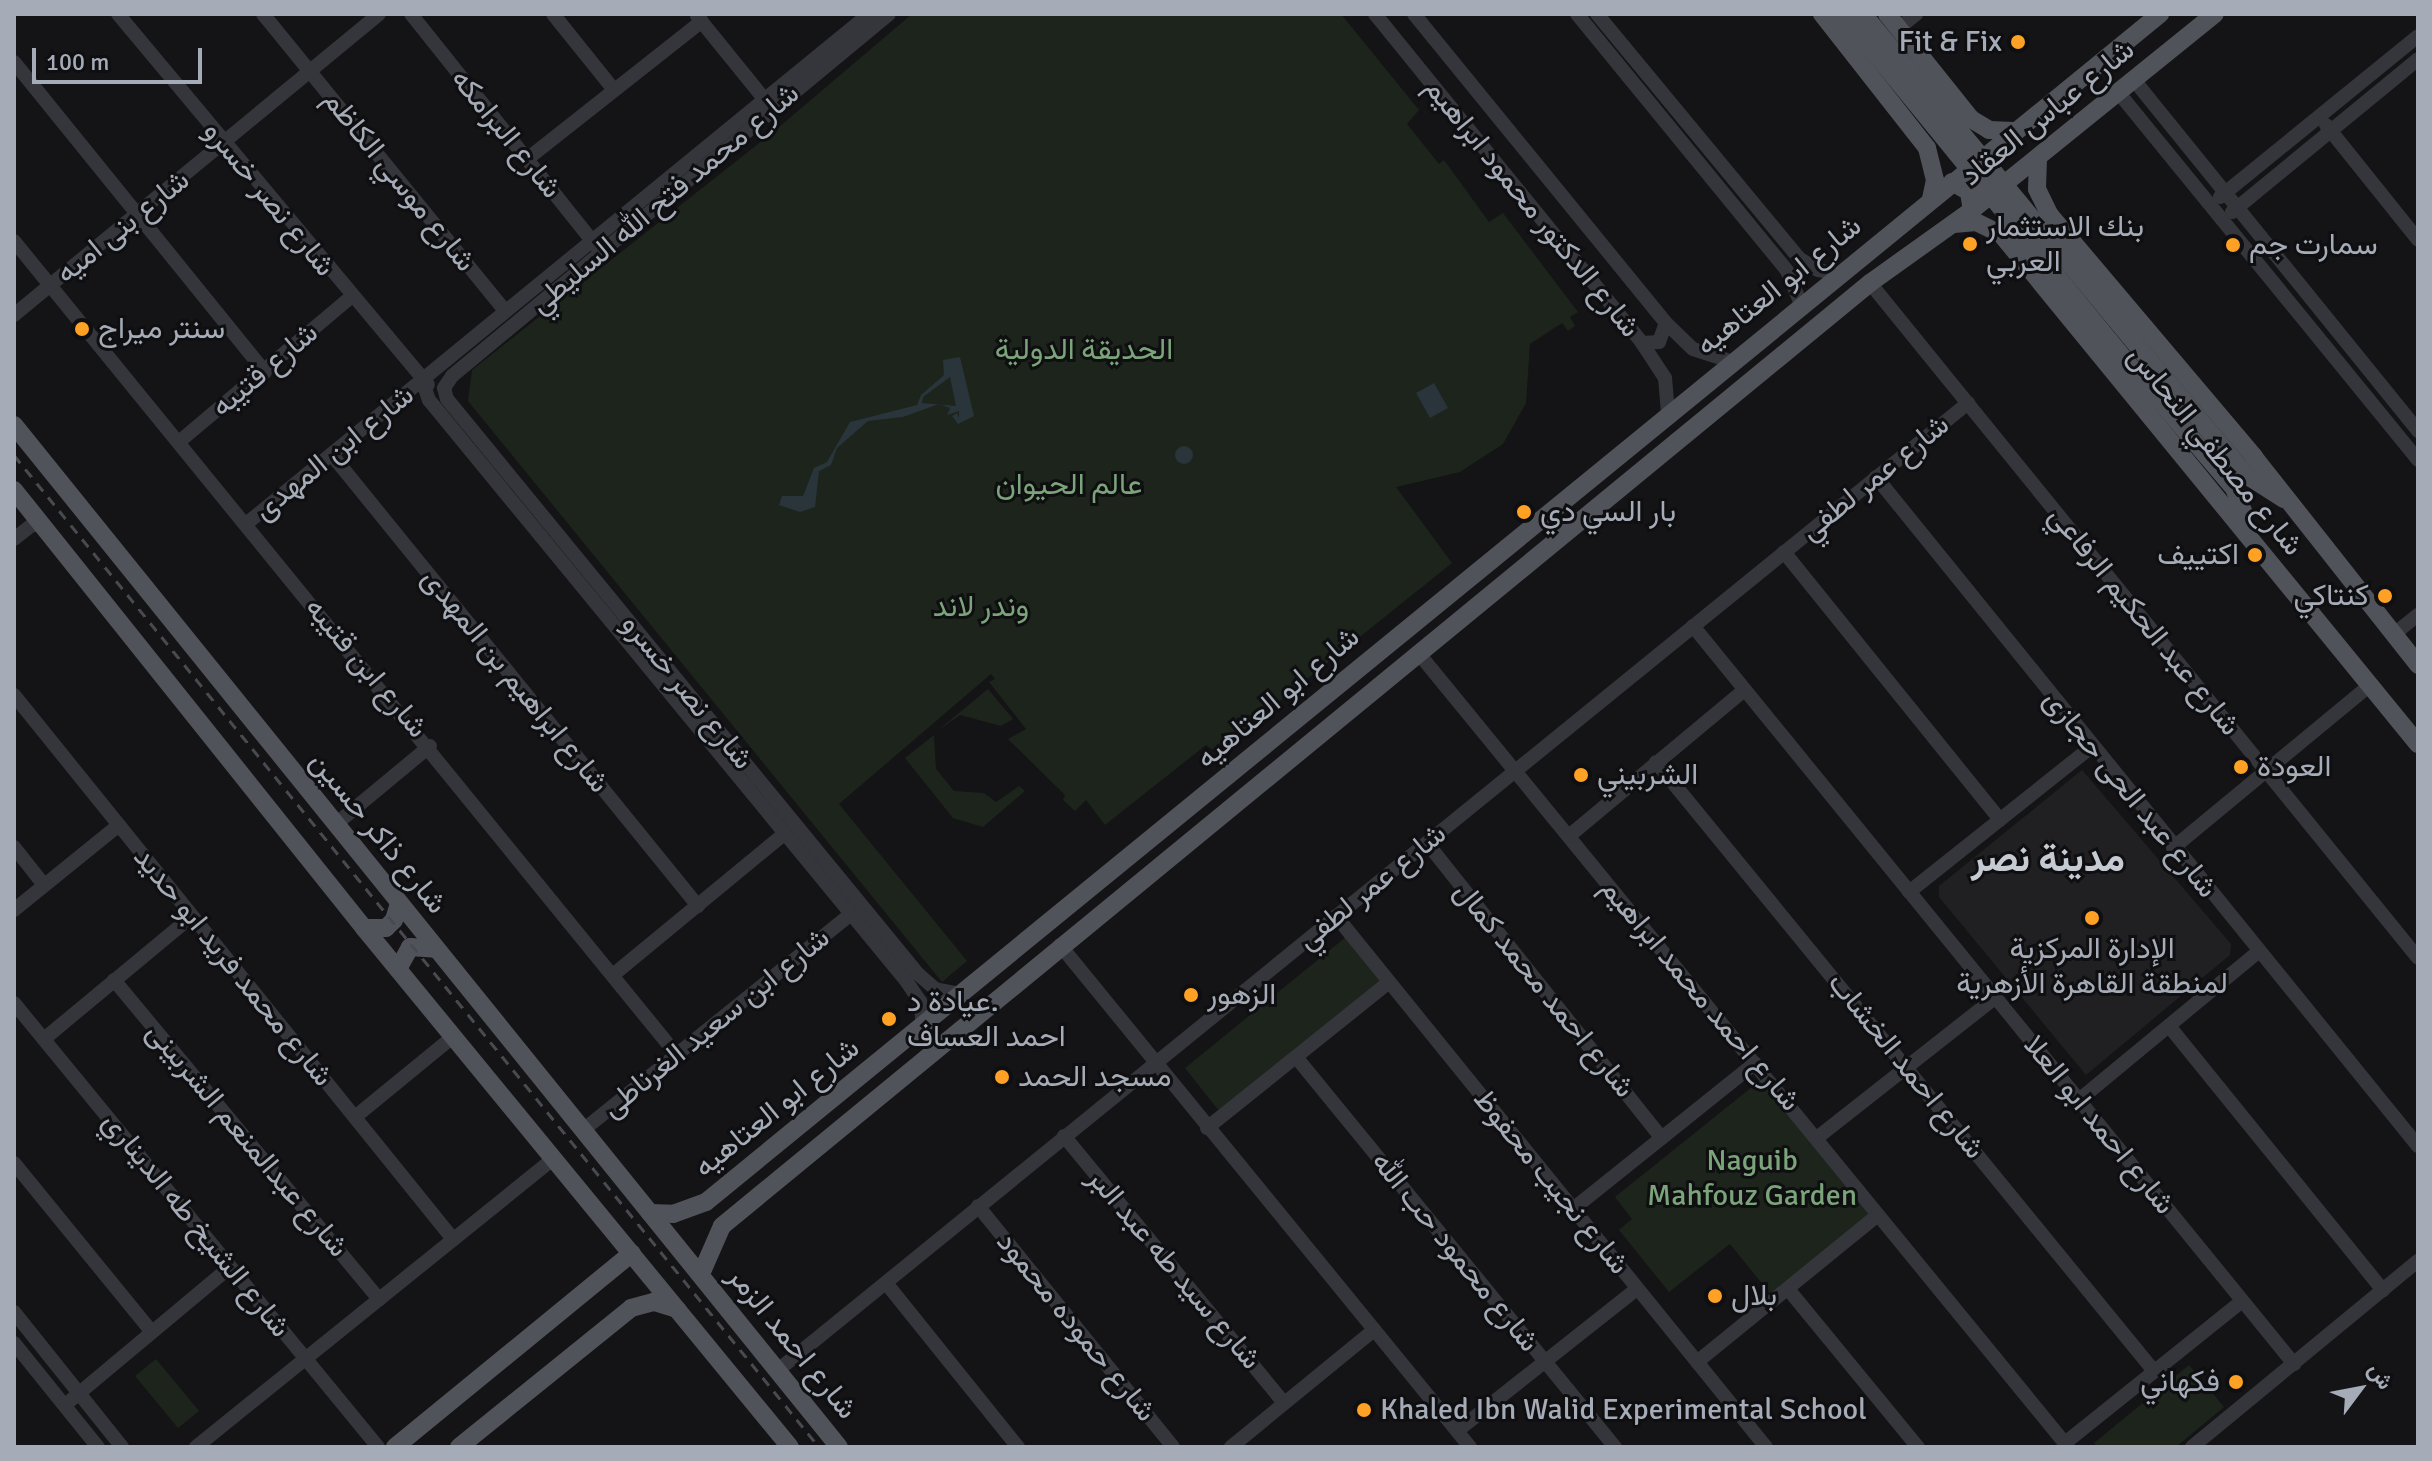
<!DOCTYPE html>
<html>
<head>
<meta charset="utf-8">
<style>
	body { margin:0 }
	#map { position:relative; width:2432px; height:1461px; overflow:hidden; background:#141416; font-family:Signika,Vazirmatn,sans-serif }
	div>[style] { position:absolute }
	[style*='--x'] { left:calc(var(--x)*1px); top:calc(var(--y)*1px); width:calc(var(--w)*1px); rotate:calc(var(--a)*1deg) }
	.built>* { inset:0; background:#202023 }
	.green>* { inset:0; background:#1c241c }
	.water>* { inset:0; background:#29343b }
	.round { border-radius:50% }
	.minor>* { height:14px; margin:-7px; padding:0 7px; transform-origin:7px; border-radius:7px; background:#35363b }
	.major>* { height:18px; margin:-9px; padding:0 9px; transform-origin:9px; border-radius:9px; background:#50535a }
	.rail>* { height:3px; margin-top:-1.5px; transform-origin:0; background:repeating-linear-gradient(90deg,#484a50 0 10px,transparent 0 18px) }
	.major-bridge>* { height:18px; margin:-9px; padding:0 9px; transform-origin:9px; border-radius:9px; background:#50535a }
	.dots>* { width:22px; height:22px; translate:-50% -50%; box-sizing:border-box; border:4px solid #0f0f11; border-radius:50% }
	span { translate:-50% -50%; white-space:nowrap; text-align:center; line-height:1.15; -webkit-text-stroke:6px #0f0f11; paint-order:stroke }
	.poi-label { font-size:30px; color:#a5acb7 }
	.right { translate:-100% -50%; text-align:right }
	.left { translate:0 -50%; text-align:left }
	.street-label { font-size:30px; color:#a5acb7 }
	.park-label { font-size:30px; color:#7ba47a }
	.district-label { font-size:38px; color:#c6cbd3; font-weight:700 }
	.frame { position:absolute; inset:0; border:16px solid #a5acb7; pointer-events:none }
	.north { position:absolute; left:2320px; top:1349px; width:80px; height:80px; -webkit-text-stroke:6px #0f0f11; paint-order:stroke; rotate:58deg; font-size:22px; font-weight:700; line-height:32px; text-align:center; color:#a5acb7 }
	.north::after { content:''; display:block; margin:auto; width:28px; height:36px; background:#a5acb7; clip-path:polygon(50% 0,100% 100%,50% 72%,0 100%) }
	.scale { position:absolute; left:32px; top:48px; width:170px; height:36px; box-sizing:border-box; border:4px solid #a5acb7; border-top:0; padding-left:10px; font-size:24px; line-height:28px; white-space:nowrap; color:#a5acb7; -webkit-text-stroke:6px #0f0f11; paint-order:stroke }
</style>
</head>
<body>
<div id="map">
	<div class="built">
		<div style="clip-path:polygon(2082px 770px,2231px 944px,2230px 955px,2086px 1075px,1939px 897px,1939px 886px)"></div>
	</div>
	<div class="green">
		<div style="clip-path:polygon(912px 14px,1341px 14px,1419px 110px,1407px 124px,1439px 164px,1444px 160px,1489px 222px,1503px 213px,1578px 312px,1570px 317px,1575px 326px,1568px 331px,1562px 323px,1530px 344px,1526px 403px,1503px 444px,1460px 472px,1396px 487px,1452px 563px,1216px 752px,1206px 745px,1105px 825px,1086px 800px,1075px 811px,1063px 800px,1065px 795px,1008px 739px,1026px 729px,989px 682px,995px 679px,991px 674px,839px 804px,967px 961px,942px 982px,468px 401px,472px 370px,772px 133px)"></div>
		<div style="clip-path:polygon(988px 689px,1013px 719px,1001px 726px,960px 715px,937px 731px)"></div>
		<div style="clip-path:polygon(934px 735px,936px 769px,954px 791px,984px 793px,996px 802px,1019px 786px,1025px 791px,983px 827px,953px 818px,905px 758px)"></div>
		<div style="clip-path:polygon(1346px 937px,1382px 984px,1223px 1116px,1185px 1068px)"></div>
		<div style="clip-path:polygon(1762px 1079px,1871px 1215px,1772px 1296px,1730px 1244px,1669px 1292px,1619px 1230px,1632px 1219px,1615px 1197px)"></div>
		<div style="clip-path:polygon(156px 1359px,199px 1411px,178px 1428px,135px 1376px)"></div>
		<div style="clip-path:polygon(2189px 1365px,2224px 1407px,2176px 1447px,2097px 1447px,2094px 1443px)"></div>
	</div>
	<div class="water">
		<div style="clip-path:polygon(evenodd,960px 357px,974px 416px,958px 424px,952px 416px,957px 413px,959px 418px,959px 411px,947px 415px,950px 408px,939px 404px,903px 417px,868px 421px,837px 448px,831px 465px,819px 471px,815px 507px,800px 512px,779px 505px,782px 496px,803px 496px,814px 468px,827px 462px,850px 422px,917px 405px,921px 395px,944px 375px,943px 360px,960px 357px,950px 377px,956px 406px,922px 403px,923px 397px,950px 377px)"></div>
		<div style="clip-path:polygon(1434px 383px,1448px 408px,1430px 418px,1416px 393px)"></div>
		<div class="round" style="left:1175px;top:446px;width:18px;height:18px"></div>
	</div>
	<div class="minor">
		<div style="--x:118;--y:14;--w:483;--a:50.1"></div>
		<div style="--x:263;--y:14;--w:383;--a:50.8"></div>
		<div style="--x:411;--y:14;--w:300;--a:51.4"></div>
		<div style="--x:553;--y:14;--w:97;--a:51.2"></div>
		<div style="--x:1375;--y:14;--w:424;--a:50.9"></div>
		<div style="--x:1642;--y:343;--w:42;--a:56.7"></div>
		<div style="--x:1665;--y:378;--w:33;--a:85"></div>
		<div style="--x:1414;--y:14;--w:399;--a:50.8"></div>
		<div style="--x:1666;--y:323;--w:37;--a:44"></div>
		<div style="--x:1693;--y:349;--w:40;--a:18"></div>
		<div style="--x:1577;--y:14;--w:332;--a:50.7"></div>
		<div style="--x:1787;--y:271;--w:36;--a:67"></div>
		<div style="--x:1597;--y:14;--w:318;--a:50.4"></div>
		<div style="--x:1800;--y:259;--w:21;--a:31"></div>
		<div style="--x:1818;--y:270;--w:21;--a:11"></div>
		<div style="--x:697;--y:16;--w:108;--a:51"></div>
		<div style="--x:1899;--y:28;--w:22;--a:-39"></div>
		<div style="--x:14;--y:62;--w:399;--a:51"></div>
		<div style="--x:2134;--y:80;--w:452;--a:51"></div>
		<div style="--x:2118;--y:92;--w:475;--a:50.8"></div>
		<div style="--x:2326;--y:125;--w:147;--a:51.3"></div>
		<div style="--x:526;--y:160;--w:224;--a:-38.3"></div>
		<div style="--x:2220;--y:197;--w:255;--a:-39.1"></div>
		<div style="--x:2232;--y:212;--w:241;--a:-39.4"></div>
		<div style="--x:14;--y:241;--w:1050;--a:50.84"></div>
		<div style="--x:1870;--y:283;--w:869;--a:50.93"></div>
		<div style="--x:14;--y:315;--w:473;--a:-39.5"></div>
		<div style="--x:1642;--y:343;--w:17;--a:-3"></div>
		<div style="--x:1659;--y:342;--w:20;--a:-70"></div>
		<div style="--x:423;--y:382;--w:19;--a:72"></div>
		<div style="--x:429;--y:400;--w:753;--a:50.6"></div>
		<div style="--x:907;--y:982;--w:23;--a:56"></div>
		<div style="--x:920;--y:1001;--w:25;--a:83"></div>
		<div style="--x:444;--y:388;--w:11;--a:75"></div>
		<div style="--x:447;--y:399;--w:743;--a:50.68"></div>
		<div style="--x:918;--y:974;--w:23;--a:41"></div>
		<div style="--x:935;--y:989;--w:25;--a:11"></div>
		<div style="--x:444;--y:388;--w:14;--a:-56"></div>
		<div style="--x:452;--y:376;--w:567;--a:-39.64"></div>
		<div style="--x:180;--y:441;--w:222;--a:-40.1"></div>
		<div style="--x:332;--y:455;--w:581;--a:50.94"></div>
		<div style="--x:1876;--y:477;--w:861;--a:50.99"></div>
		<div style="--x:246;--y:524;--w:805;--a:-39.3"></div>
		<div style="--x:14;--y:539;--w:23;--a:-38"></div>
		<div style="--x:32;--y:525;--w:10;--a:0"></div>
		<div style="--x:1784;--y:552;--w:344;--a:51.1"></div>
		<div style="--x:1693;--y:626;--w:952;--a:50.84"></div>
		<div style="--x:2393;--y:635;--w:32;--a:-39"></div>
		<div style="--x:1420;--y:655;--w:1023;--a:50.71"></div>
		<div style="--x:14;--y:695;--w:699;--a:51.1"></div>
		<div style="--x:1656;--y:762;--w:787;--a:50.73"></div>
		<div style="--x:336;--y:824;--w:122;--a:-39.7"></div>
		<div style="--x:1569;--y:836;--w:228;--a:-39.8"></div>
		<div style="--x:1427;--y:843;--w:377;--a:51.5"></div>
		<div style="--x:14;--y:847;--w:48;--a:51.7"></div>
		<div style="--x:2173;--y:848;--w:256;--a:-39.6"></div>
		<div style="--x:1909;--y:892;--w:231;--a:-38.5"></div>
		<div style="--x:14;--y:910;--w:135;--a:-39"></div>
		<div style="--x:1336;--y:916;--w:683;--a:51"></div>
		<div style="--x:1060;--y:945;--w:648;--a:50.76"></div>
		<div style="--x:613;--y:975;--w:222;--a:-39.5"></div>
		<div style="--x:114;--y:980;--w:415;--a:50.3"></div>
		<div style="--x:14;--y:1003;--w:574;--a:50.65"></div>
		<div style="--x:2169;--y:1026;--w:340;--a:51"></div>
		<div style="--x:44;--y:1039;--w:192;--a:-39.7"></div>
		<div style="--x:1296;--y:1057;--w:504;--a:50.72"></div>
		<div style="--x:2079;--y:1100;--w:234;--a:-39.6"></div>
		<div style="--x:355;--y:1117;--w:128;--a:-39.3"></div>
		<div style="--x:1207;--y:1128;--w:233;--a:-38.7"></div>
		<div style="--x:582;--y:1131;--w:344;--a:-38.9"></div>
		<div style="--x:1064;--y:1136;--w:346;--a:50.5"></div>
		<div style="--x:1818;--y:1137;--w:226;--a:-38.2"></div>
		<div style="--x:14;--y:1163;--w:218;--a:50.8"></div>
		<div style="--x:978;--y:1206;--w:310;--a:51"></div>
		<div style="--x:1573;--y:1209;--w:233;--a:-38.7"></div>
		<div style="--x:886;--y:1283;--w:211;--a:51.2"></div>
		<div style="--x:1788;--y:1289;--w:205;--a:50.6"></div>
		<div style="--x:14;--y:1312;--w:173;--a:51.3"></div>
		<div style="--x:14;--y:1343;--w:134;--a:51.1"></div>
		<div style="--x:1697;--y:1362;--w:233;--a:-39.1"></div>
		<div style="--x:777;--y:1371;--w:1535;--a:-39.1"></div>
		<div style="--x:65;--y:1405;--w:215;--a:-39.9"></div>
		<div style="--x:1457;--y:1431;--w:229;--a:-38.3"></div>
		<div style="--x:2065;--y:1443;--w:227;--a:-38.7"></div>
		<div style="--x:196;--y:1447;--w:460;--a:-38.9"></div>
		<div style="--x:1231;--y:1447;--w:185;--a:-39.3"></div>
		<div style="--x:2192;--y:1447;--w:293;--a:-39.5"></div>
	</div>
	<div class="major">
		<div style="--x:1822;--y:14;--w:170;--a:51.9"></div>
		<div style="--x:1927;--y:148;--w:33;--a:76"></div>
		<div style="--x:1935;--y:180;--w:19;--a:102"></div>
		<div style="--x:1887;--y:14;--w:134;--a:51.3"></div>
		<div style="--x:1971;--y:119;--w:21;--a:31"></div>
		<div style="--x:1989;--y:130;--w:25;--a:2"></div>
		<div style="--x:2038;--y:159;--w:30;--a:92"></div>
		<div style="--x:2037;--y:189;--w:28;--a:64"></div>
		<div style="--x:2049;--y:214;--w:318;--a:49.8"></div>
		<div style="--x:2254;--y:457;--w:265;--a:51.7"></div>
		<div style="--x:1952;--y:182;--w:20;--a:30"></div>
		<div style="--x:1969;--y:192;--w:18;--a:81"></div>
		<div style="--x:1954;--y:224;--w:22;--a:-5"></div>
		<div style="--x:1976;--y:222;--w:28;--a:26"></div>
		<div style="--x:2001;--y:234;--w:659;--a:50.73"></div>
		<div style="--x:2140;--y:349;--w:165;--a:49.9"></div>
		<div style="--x:2246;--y:475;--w:45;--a:32.3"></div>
		<div style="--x:2127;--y:362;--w:165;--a:49.7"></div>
		<div style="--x:2234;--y:488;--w:25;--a:69"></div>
		<div style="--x:2243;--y:511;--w:19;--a:87"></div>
		<div style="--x:14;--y:425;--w:1313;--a:51.09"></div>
		<div style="--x:14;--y:490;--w:561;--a:51.37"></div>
		<div style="--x:364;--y:928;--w:671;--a:50.62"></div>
		<div style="--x:364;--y:928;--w:22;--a:0"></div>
		<div style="--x:386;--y:928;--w:11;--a:-45"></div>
		<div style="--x:394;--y:920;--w:17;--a:-73"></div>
		<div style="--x:398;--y:969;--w:25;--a:-61"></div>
		<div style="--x:410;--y:947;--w:26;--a:4"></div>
		<div style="--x:650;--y:1213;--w:23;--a:2"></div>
		<div style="--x:673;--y:1214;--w:35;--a:-20"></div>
		<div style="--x:706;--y:1202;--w:1878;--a:-39.25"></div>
		<div style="--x:701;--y:1274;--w:52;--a:-66.4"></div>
		<div style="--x:722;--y:1226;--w:1486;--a:-39.4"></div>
		<div style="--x:1870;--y:283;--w:125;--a:-35.6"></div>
		<div style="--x:1972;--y:210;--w:312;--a:-38.9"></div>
		<div style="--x:395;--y:1447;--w:306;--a:-39.3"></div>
		<div style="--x:459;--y:1447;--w:221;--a:-38.9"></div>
		<div style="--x:631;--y:1308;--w:24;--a:-15"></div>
		<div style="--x:654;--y:1302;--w:24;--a:17"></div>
	</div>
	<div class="rail">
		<div style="--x:14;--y:455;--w:1278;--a:50.94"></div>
	</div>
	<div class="major-bridge">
		<div style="--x:1843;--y:14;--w:449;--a:50.8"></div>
		<div style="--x:1863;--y:14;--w:435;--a:50.4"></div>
	</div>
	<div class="dots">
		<div style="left:2018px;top:42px;background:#fea124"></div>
		<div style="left:1970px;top:244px;background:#fea124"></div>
		<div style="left:2233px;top:245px;background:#fea124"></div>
		<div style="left:82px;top:329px;background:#fea124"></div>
		<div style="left:1524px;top:512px;background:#fea124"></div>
		<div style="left:2255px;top:555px;background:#fea124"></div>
		<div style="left:2385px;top:596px;background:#fea124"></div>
		<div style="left:2241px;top:767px;background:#fea124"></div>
		<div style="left:1581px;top:775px;background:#fea124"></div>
		<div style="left:2092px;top:918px;background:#fea124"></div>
		<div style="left:1191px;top:995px;background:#fea124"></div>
		<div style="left:889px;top:1019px;background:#fea124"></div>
		<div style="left:1002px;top:1077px;background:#fea124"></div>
		<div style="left:1715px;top:1296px;background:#fea124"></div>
		<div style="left:2236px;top:1382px;background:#fea124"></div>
		<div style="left:1364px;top:1410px;background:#fea124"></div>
	</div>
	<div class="poi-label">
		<span class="right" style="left:2002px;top:42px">Fit &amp; Fix</span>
		<span class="left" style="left:1986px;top:244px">بنك الاستثمار<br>العربي</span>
		<span class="left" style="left:2249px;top:245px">سمارت جم</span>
		<span class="left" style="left:98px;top:329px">سنتر ميراج</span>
		<span class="left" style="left:1540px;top:512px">بار السي دي</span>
		<span class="right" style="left:2239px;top:555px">اكتييف</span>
		<span class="right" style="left:2369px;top:596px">كنتاكي</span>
		<span class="left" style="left:2257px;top:767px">العودة</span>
		<span class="left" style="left:1597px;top:775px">الشربيني</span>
		<span style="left:2092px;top:966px">الإدارة المركزية<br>لمنطقة القاهرة الأزهرية</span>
		<span class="left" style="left:1207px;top:995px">الزهور</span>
		<span class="left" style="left:907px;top:1019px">عيادة د.<br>احمد العساف</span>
		<span class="left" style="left:1018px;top:1077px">مسجد الحمد</span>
		<span class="left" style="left:1731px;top:1296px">بلال</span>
		<span class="right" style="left:2220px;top:1382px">فكهاني</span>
		<span class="left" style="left:1380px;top:1410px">Khaled Ibn Walid Experimental School</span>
	</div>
	<div class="street-label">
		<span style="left:2048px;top:113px;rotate:-39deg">شارع عباس العقاد</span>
		<span style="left:506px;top:134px;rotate:51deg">شارع البرامكه</span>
		<span style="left:399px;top:181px;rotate:51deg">شارع موسي الكاظم</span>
		<span style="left:269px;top:199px;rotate:51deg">شارع نصر خسرو</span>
		<span style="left:665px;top:199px;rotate:-40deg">شارع محمد فتح الله السليطي</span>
		<span style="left:1532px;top:208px;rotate:51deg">شارع الدكتور محمود ابراهيم</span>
		<span style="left:123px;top:227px;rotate:-39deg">شارع بنى اميه</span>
		<span style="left:1779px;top:286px;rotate:-39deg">شارع ابو العتاهيه</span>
		<span style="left:265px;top:370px;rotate:-40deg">شارع قتيبه</span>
		<span style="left:2215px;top:451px;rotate:51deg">شارع مصطفي النحاس</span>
		<span style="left:334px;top:453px;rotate:-39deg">شارع ابن المهدى</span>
		<span style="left:1875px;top:478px;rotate:-39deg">شارع عمر لطفي</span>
		<span style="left:2144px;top:621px;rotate:51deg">شارع عبد الحكيم الرفاعي</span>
		<span style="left:366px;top:668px;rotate:50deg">شارع ابن قتيبه</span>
		<span style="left:515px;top:681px;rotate:51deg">شارع ابراهيم بن المهدى</span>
		<span style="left:687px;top:692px;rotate:51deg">شارع نصر خسرو</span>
		<span style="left:1278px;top:698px;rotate:-40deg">شارع ابو العتاهيه</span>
		<span style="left:2130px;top:794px;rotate:51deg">شارع عبد الحى حجازى</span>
		<span style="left:378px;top:833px;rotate:51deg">شارع ذاكر حسين</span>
		<span style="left:1372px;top:887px;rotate:-39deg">شارع عمر لطفي</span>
		<span style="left:233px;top:967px;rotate:51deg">شارع محمد فريد ابو حديد</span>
		<span style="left:1544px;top:990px;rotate:51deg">شارع احمد محمد كمال</span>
		<span style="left:1700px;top:995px;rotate:50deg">شارع احمد محمد ابراهيم</span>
		<span style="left:716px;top:1023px;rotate:-39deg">شارع ابن سعيد الغرناطى</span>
		<span style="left:1906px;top:1066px;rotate:51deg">شارع احمد الخشاب</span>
		<span style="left:777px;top:1108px;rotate:-39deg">شارع ابو العتاهيه</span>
		<span style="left:2099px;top:1125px;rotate:51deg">شارع احمد ابو العلا</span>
		<span style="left:247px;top:1140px;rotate:50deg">شارع عبدالمنعم الشربينى</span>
		<span style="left:1551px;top:1182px;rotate:51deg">شارع نجيب محفوظ</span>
		<span style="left:196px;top:1225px;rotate:51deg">شارع الشيخ طه الديناري</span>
		<span style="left:1455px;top:1252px;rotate:51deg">شارع محمود حب الله</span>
		<span style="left:1174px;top:1269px;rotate:50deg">شارع سيد طه عبد البر</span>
		<span style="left:1076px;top:1327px;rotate:51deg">شارع حموده محمود</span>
		<span style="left:792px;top:1343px;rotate:51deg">شارع احمد الزمر</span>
	</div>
	<div class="park-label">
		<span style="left:1084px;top:350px">الحديقة الدولية</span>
		<span style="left:1069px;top:485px">عالم الحيوان</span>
		<span style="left:981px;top:607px">وندر لاند</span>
		<span style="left:1752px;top:1178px">Naguib<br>Mahfouz Garden</span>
	</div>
	<div class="district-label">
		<span style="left:2048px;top:859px">مدينة نصر</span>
	</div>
	<div class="frame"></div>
	<div class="north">ش</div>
	<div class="scale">100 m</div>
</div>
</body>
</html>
